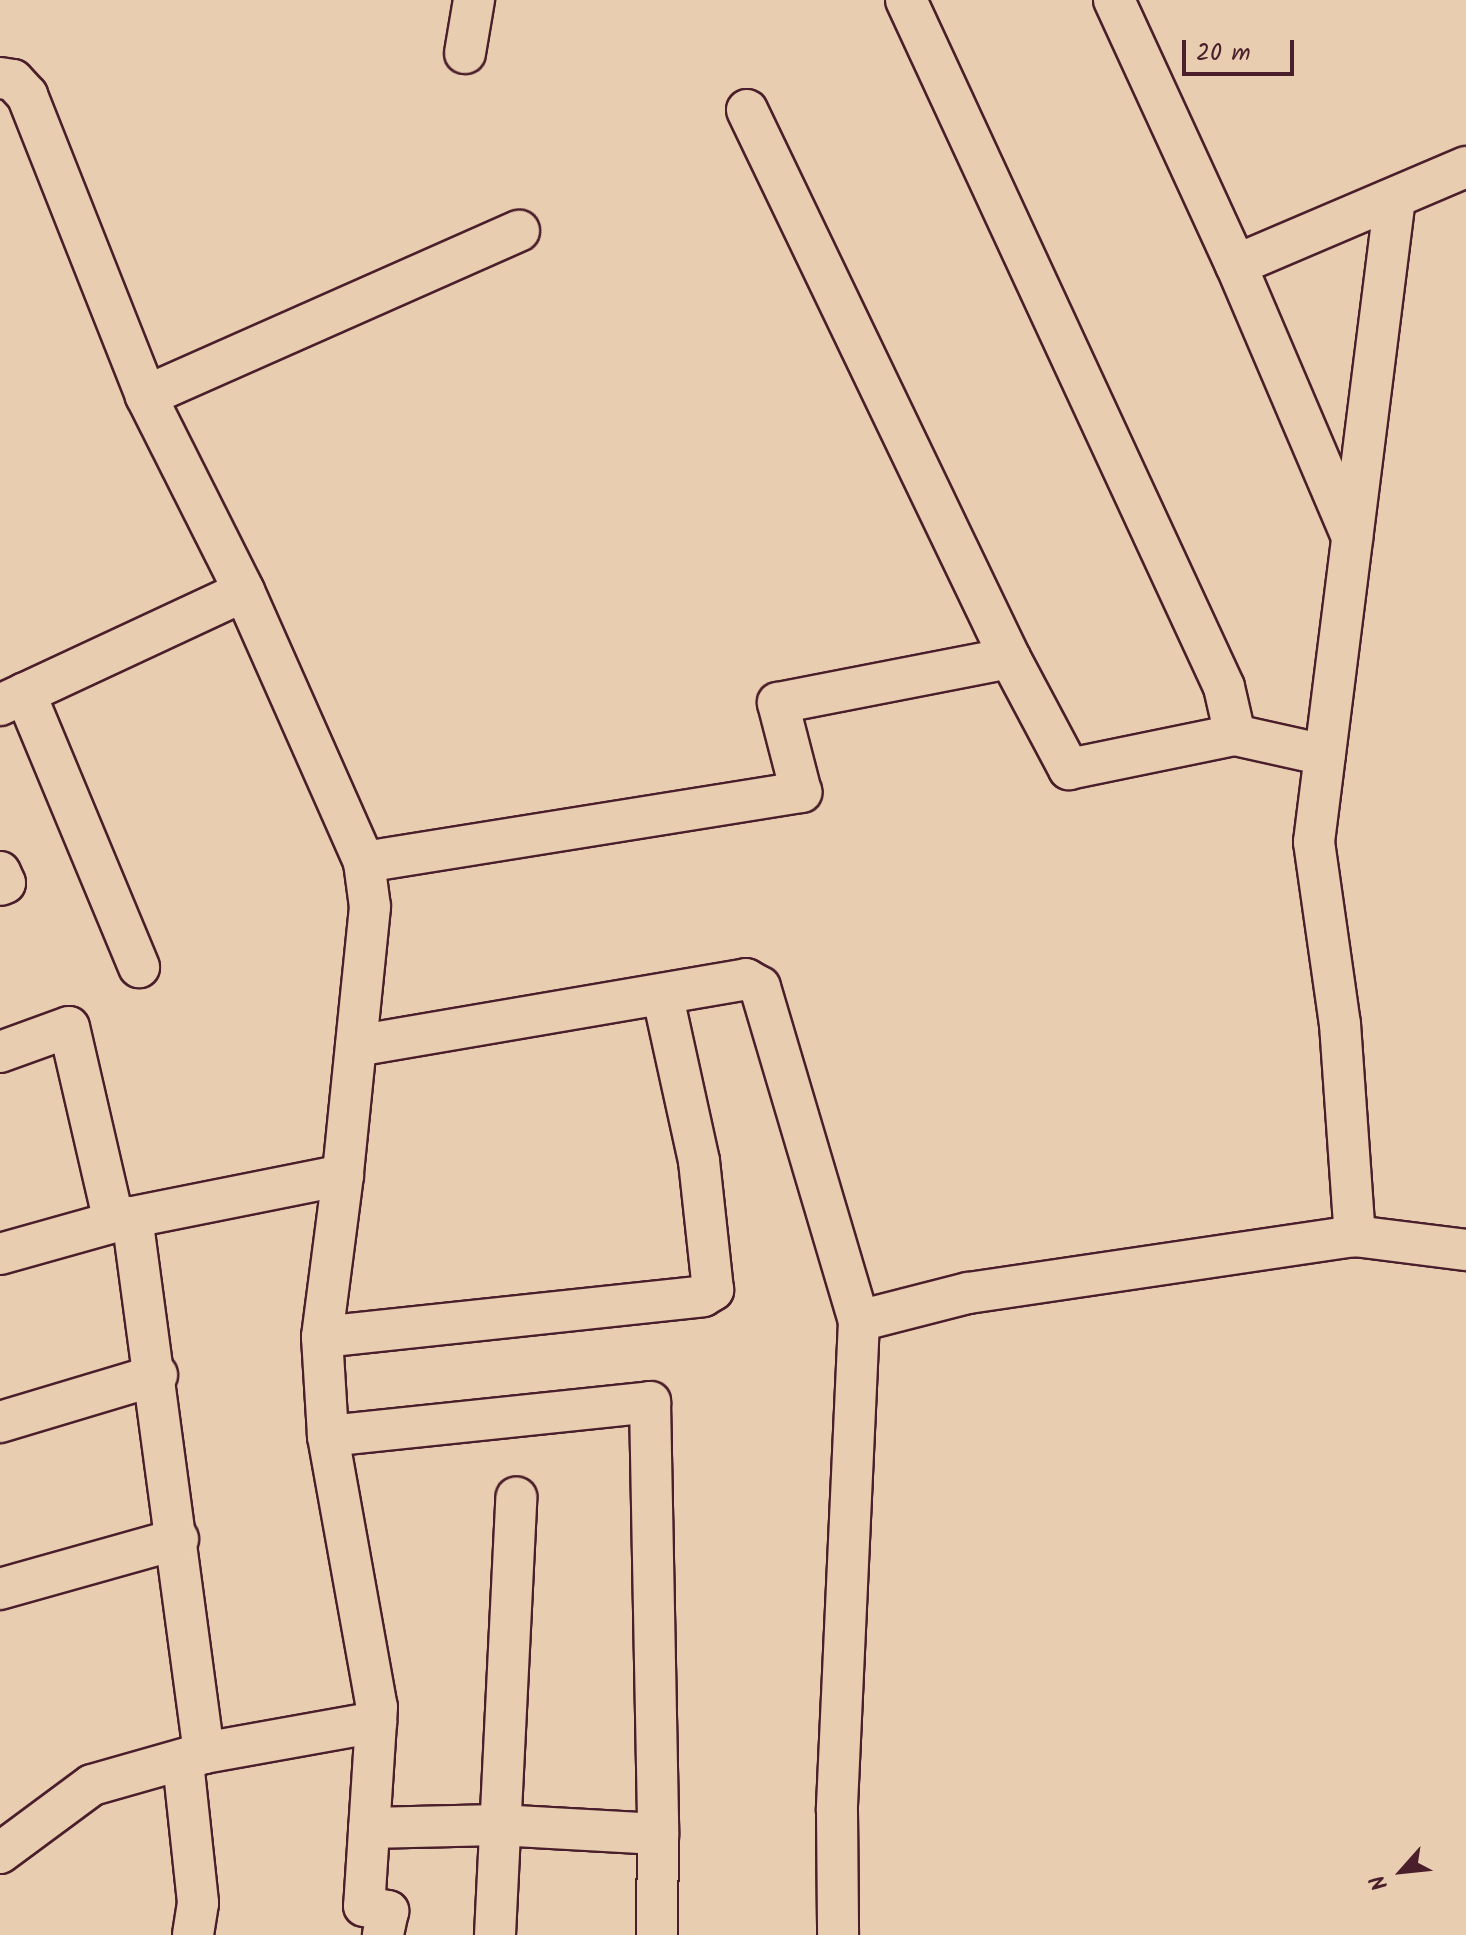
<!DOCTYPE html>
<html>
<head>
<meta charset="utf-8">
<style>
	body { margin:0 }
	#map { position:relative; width:1466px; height:1935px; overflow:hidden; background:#e9cdb0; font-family:Kalam,sans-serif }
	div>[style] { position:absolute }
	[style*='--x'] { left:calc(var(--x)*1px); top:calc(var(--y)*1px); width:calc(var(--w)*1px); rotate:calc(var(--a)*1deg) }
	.roads { filter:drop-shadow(2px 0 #4a1f2b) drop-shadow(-2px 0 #4a1f2b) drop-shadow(0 2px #4a1f2b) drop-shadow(0 -2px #4a1f2b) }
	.minor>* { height:40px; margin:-20px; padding:0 20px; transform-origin:20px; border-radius:20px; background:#e9cdb0 }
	span { translate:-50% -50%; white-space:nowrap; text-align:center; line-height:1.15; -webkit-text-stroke:8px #e9cdb0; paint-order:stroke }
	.north { position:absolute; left:1362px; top:1831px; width:80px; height:80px; -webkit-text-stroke:6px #e9cdb0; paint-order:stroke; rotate:243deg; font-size:22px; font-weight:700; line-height:32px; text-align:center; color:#4a1f2b }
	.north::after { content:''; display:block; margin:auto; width:28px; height:36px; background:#4a1f2b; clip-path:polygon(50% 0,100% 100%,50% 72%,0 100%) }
	.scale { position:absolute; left:1182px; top:40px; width:112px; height:36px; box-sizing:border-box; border:4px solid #4a1f2b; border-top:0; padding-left:10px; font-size:24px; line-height:28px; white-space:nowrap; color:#4a1f2b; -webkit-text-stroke:6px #e9cdb0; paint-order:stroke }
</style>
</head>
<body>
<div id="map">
	<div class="roads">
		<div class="minor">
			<div style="--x:906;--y:0;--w:757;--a:65.16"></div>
			<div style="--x:1224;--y:687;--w:49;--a:77.1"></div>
			<div style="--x:1235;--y:735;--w:92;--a:12.5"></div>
			<div style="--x:1114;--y:0;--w:292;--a:65.3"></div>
			<div style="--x:1236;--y:265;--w:250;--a:-23.1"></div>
			<div style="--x:465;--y:53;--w:54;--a:-80.4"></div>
			<div style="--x:0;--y:78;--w:13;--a:9"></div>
			<div style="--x:13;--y:80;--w:21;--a:47"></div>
			<div style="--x:27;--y:95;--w:324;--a:68.4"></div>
			<div style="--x:146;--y:396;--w:218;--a:63.3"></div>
			<div style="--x:244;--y:591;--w:296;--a:66.1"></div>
			<div style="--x:364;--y:862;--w:45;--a:82.4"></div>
			<div style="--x:370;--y:907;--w:269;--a:95.8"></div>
			<div style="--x:343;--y:1175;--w:215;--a:168.7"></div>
			<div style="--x:132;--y:1217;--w:541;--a:82.35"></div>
			<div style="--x:747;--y:110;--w:608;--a:64.36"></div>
			<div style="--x:1395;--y:198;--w:649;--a:97.17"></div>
			<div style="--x:1314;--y:842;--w:184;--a:81.9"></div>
			<div style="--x:1340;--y:1024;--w:213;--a:86"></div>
			<div style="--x:1355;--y:1236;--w:112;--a:7.2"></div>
			<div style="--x:1236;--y:265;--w:296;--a:66.9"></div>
			<div style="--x:146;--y:396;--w:408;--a:-23.9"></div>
			<div style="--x:25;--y:693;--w:297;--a:67.4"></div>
			<div style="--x:0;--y:705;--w:269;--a:-25"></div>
			<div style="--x:364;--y:862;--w:443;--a:-9.1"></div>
			<div style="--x:801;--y:792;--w:92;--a:-104.5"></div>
			<div style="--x:778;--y:703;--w:236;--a:-11"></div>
			<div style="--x:1010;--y:658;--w:126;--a:62"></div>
			<div style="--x:1069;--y:769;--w:169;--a:-11.6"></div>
			<div style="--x:0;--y:872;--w:12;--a:66"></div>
			<div style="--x:5;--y:883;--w:5;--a:158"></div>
			<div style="--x:356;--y:1046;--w:396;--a:-9.7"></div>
			<div style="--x:746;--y:979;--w:16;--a:30"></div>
			<div style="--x:760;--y:987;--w:348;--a:73.5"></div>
			<div style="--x:859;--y:1321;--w:490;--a:92.6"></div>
			<div style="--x:837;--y:1811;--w:124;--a:89.5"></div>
			<div style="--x:0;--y:1052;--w:73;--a:-19.9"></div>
			<div style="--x:69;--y:1027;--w:200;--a:77"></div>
			<div style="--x:343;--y:1175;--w:163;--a:97.4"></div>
			<div style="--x:322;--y:1337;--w:99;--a:86.5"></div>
			<div style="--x:328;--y:1436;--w:275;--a:79.8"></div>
			<div style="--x:377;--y:1707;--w:199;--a:93.7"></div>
			<div style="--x:364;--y:1906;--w:25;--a:12"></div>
			<div style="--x:388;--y:1911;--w:25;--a:102"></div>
			<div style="--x:0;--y:1254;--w:137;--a:-15.7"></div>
			<div style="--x:859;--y:1321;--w:113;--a:-14.4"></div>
			<div style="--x:968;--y:1293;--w:391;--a:-8.4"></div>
			<div style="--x:322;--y:1337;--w:383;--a:-6.1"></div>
			<div style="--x:703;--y:1296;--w:12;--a:-31"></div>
			<div style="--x:713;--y:1290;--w:130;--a:-96.2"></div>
			<div style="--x:699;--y:1161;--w:168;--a:-102.4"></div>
			<div style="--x:0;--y:1422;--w:164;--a:-16.7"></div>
			<div style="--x:328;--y:1436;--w:324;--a:-6"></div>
			<div style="--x:650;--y:1402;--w:432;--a:88.9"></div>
			<div style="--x:0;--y:1589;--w:185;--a:-15.7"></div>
			<div style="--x:183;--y:1762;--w:142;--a:83.9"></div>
			<div style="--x:198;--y:1903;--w:32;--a:99"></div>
			<div style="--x:369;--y:1828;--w:129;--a:-1.3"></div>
			<div style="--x:498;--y:1825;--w:160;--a:3.2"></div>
			<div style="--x:658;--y:1834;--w:101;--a:90.6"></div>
			<div style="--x:0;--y:1853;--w:114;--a:-36.5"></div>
			<div style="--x:92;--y:1785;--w:116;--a:-15.9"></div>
			<div style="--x:204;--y:1753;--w:175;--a:-10.2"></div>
			<div style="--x:495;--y:1935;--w:438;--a:-87.2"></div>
		</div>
	</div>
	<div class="north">N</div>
	<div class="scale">20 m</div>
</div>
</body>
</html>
